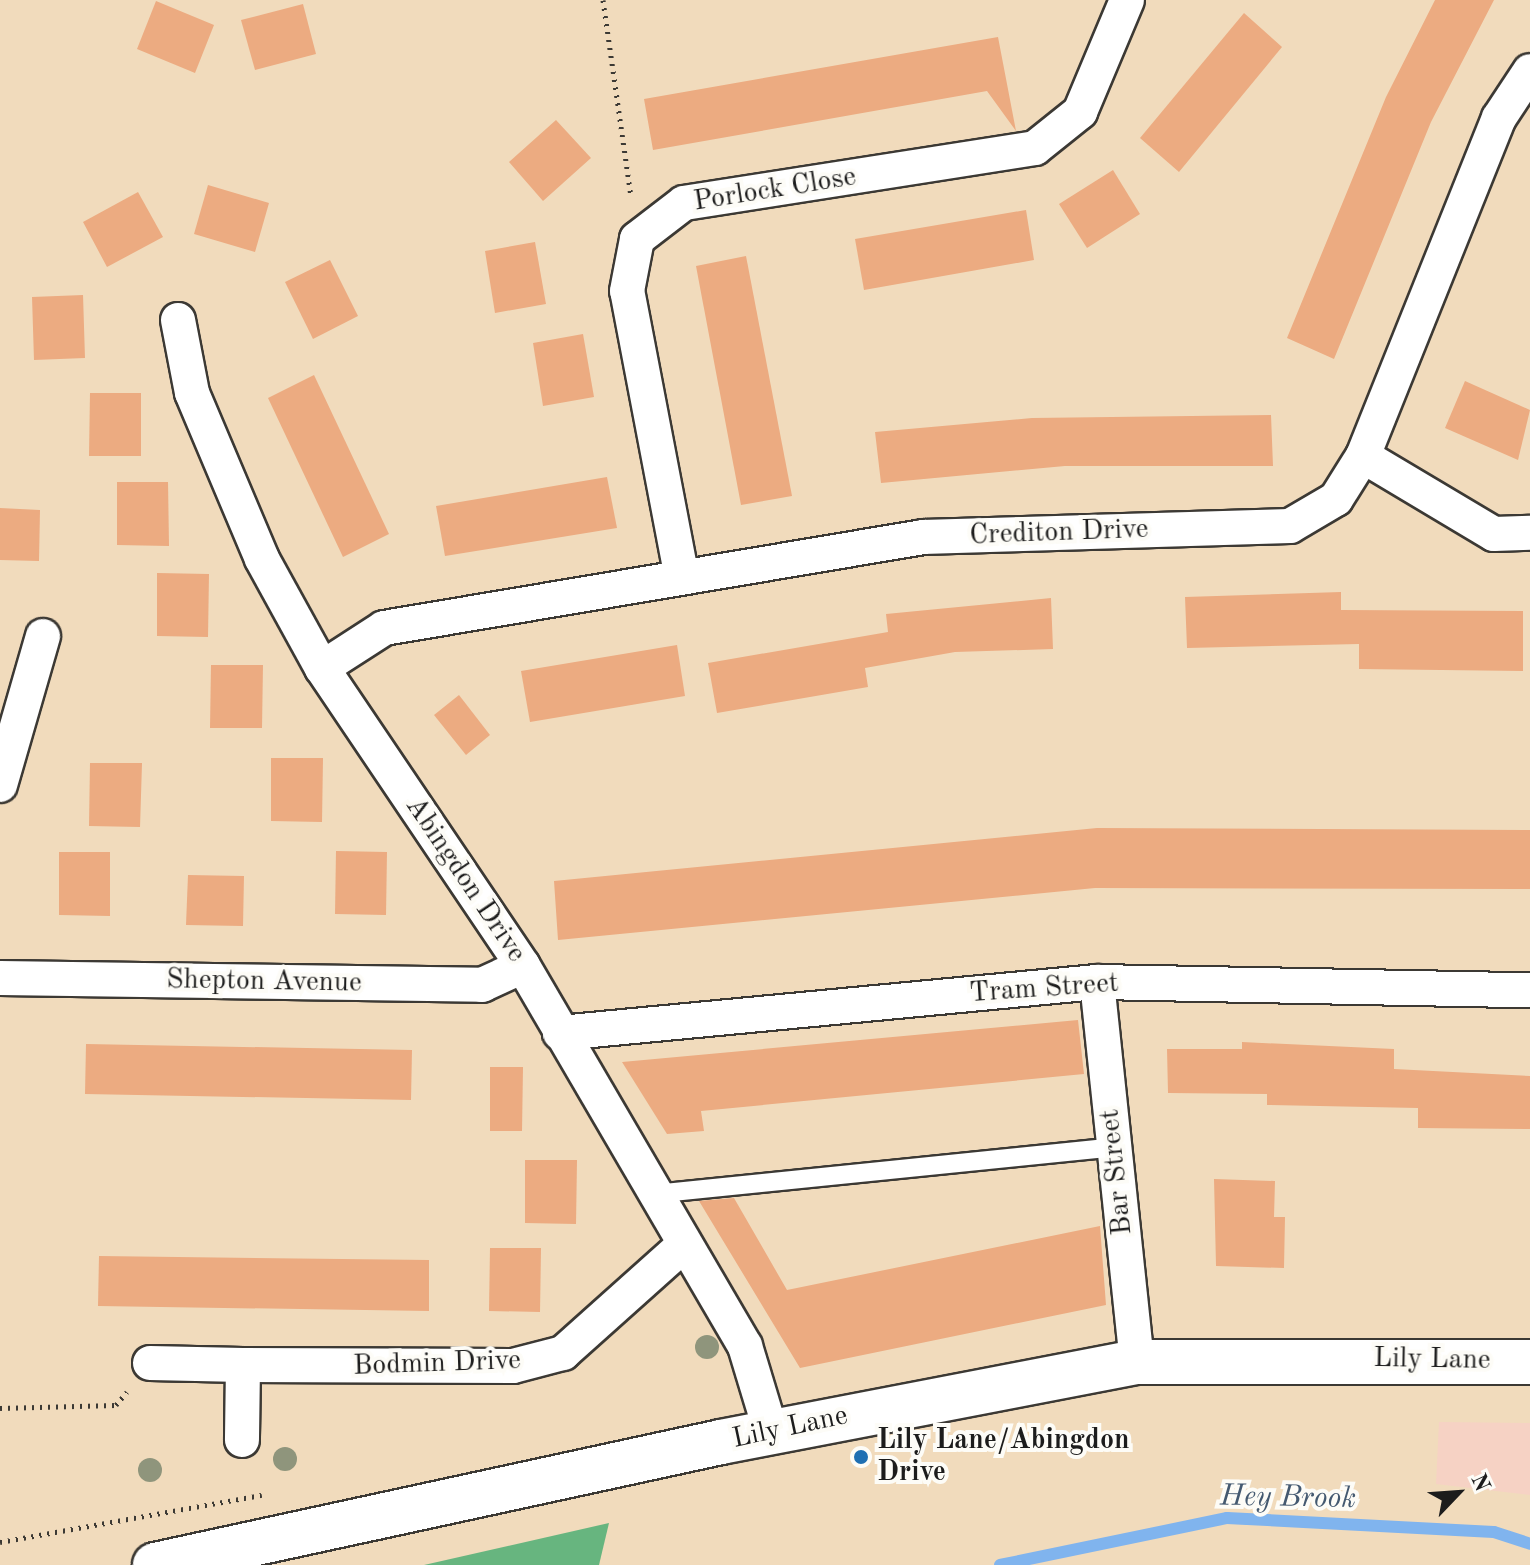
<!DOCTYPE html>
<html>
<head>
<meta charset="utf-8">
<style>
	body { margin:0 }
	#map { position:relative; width:1530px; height:1565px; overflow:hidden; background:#f1dbbc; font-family:"Old Standard TT",serif }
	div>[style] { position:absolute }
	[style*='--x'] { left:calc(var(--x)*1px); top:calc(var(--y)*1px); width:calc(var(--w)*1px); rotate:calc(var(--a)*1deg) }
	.built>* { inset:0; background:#f6d2c4 }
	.forest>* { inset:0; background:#67b57f }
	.stream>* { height:12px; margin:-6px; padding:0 6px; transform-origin:6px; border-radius:6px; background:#80b4ee }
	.building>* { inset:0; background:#ecab81 }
	.path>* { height:5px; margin-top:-2.5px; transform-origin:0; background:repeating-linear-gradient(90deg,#3c3934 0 2px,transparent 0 8px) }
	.roads { filter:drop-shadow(2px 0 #3c3934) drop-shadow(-2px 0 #3c3934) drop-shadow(0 2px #3c3934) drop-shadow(0 -2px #3c3934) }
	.service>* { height:18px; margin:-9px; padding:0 9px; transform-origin:9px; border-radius:9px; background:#fff }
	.minor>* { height:34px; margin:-17px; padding:0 17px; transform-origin:17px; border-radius:17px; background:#fff }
	.primary>* { height:44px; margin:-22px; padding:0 22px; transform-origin:22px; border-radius:22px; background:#fff }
	.trees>* { width:24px; height:24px; margin:-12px; border-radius:50%; background:#8f957c }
	.dots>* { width:22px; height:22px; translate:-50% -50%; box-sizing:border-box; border:4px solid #fdfcf7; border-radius:50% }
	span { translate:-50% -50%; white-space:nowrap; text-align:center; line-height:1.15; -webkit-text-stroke:8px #fdfcf7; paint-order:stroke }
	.street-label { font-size:28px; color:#1c1c1c }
	.poi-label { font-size:28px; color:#1c1c1c; font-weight:700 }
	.left { translate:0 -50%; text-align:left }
	.water-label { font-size:30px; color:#445970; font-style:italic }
	.north { position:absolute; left:1418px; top:1453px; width:80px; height:80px; -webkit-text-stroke:6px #fdfcf7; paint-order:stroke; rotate:65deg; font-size:22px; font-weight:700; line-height:32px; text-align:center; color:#1c1c1c }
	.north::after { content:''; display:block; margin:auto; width:28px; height:36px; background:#1c1c1c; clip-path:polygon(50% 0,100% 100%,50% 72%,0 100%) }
</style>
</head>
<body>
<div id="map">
	<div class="built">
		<div style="clip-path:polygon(1439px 1422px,1530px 1423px,1530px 1495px,1436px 1484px)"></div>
	</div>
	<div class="forest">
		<div style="clip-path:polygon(609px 1523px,599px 1565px,424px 1565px)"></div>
	</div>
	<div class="stream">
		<div style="--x:1000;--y:1565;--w:232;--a:-11.7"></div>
		<div style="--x:1227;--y:1518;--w:267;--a:3"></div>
		<div style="--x:1494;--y:1532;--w:38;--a:18"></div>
	</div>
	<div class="building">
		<div style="clip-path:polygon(1435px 0,1494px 0,1431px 122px,1334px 359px,1287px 338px,1386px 97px)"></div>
		<div style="clip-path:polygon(156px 1px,214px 25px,195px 73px,137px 49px)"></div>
		<div style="clip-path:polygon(303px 4px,316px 54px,255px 70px,241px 20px)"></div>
		<div style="clip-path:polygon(1244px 13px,1282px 47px,1179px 172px,1140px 138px)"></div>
		<div style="clip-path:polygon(998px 37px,1016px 131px,987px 91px,653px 150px,644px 99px)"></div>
		<div style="clip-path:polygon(556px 120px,591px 158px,543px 201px,509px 162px)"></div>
		<div style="clip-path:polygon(1113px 170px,1140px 214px,1087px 248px,1059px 204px)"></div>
		<div style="clip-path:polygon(208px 185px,269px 203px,255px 252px,194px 234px)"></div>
		<div style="clip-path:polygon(138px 192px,163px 237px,107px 267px,83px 222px)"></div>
		<div style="clip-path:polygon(1026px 210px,1034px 260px,864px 290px,855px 239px)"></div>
		<div style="clip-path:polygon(535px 242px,546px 304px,495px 313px,485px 251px)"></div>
		<div style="clip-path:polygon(746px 256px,792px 496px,741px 505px,696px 266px)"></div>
		<div style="clip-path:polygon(330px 260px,358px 316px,313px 339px,285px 282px)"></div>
		<div style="clip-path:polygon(83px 295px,85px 358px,34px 360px,32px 297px)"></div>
		<div style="clip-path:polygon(583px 334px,594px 397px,543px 406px,533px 343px)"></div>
		<div style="clip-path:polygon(314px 375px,389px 534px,343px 557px,268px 398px)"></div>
		<div style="clip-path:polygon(1465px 381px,1530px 410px,1518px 460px,1445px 428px)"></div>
		<div style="clip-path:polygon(90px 393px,141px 393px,141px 456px,89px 456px)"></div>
		<div style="clip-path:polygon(1271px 415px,1273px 466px,1065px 466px,881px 483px,875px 432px,1032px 418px)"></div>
		<div style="clip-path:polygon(607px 477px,617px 528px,445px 556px,436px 506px)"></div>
		<div style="clip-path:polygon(117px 482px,168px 482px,169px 546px,117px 545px)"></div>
		<div style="clip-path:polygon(0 508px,40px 510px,39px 561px,0 560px)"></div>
		<div style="clip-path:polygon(157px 573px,209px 574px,208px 637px,157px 636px)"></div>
		<div style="clip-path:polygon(1341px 592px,1341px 610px,1523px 611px,1523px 671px,1359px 669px,1359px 644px,1187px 648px,1185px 597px)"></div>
		<div style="clip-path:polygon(1051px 598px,1053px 649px,955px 652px,865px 668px,868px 687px,717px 713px,708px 663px,888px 632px,886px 614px)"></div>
		<div style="clip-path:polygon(677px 645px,685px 696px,530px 722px,521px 671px)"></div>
		<div style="clip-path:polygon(211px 665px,263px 665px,262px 728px,210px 728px)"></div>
		<div style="clip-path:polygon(459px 695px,490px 735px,466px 755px,434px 715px)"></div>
		<div style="clip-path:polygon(271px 758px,323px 758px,322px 822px,271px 821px)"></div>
		<div style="clip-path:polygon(90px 763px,142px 763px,140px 827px,89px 826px)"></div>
		<div style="clip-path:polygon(1097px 828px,1530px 830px,1530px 889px,1095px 888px,558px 940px,554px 881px)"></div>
		<div style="clip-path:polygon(336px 851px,387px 852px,386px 915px,335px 914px)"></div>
		<div style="clip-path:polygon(59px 852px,110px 852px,110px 916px,59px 915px)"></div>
		<div style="clip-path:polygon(188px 875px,244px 876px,243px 926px,186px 925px)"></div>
		<div style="clip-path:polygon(1078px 1020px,1084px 1074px,701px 1111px,704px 1131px,667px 1134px,622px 1062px)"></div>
		<div style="clip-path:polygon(1242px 1042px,1394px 1049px,1394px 1069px,1530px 1076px,1530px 1129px,1418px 1128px,1418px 1108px,1267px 1105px,1267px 1094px,1168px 1093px,1167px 1049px,1242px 1049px)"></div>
		<div style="clip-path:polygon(86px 1044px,412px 1050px,411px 1100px,85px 1094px)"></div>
		<div style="clip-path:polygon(490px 1067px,523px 1067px,522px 1131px,490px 1131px)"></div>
		<div style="clip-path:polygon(525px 1160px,577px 1160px,576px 1224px,525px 1223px)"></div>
		<div style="clip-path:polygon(1214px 1179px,1275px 1181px,1274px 1217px,1285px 1217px,1284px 1268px,1216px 1266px)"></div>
		<div style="clip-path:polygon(734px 1198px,787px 1290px,1100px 1226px,1106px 1305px,800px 1368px,699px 1201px)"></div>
		<div style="clip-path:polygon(490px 1248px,541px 1248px,540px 1312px,489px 1311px)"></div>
		<div style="clip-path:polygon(99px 1256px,429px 1260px,429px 1311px,98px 1306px)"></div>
	</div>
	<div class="path">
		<div style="--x:603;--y:0;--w:199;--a:81.9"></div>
		<div style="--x:0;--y:1408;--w:116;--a:-1.5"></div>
		<div style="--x:116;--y:1405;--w:17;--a:-50"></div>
		<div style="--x:0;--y:1542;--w:266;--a:-10.2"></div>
	</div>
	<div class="roads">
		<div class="service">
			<div style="--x:654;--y:1194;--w:463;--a:-5.8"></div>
		</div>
		<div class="minor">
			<div style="--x:178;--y:320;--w:74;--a:79.1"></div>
			<div style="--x:192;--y:393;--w:180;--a:67.1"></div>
			<div style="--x:262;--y:559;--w:124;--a:61.2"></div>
			<div style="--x:322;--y:668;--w:359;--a:56"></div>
			<div style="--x:523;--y:966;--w:440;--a:59.7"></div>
			<div style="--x:745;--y:1346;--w:90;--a:73.2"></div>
			<div style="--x:1363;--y:456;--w:152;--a:30.8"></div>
			<div style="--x:1494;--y:534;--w:36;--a:-2"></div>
			<div style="--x:681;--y:573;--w:287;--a:-100.8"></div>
			<div style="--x:627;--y:291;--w:53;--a:-79.1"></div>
			<div style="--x:637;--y:239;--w:59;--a:-37.5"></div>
			<div style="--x:684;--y:203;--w:355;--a:-8.9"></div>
			<div style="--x:1035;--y:148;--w:58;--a:-38.7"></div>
			<div style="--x:1080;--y:112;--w:121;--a:-67.2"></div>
			<div style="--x:322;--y:668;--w:74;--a:-32.8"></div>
			<div style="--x:384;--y:628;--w:547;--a:-9.58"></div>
			<div style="--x:923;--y:537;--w:367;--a:-1.7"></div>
			<div style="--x:1290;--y:526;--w:53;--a:-30.4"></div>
			<div style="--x:1336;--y:499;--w:51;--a:-57.9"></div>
			<div style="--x:1363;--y:456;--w:364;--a:-68.1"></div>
			<div style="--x:1499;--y:118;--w:56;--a:-56.6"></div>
			<div style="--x:0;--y:785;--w:155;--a:-73.9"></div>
			<div style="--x:0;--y:978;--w:482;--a:0.8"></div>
			<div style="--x:482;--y:985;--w:45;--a:-24.9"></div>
			<div style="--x:1097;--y:982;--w:382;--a:84"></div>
			<div style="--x:560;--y:1033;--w:539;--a:-5.43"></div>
			<div style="--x:1097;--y:982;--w:433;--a:1.1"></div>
			<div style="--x:150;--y:1363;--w:93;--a:1.2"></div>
			<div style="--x:243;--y:1365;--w:75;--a:90.8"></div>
			<div style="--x:243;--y:1365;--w:270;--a:0.2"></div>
			<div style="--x:513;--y:1366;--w:52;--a:-14.6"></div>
			<div style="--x:563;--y:1353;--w:162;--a:-41.8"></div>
		</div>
		<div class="primary">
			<div style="--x:155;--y:1565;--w:579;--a:-12.26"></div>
			<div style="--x:721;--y:1442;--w:424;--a:-10.9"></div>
			<div style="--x:1137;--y:1362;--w:393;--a:0"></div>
		</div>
	</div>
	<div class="trees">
		<div style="left:707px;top:1347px"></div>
		<div style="left:285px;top:1459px"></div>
		<div style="left:150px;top:1470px"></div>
	</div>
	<div class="dots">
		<div style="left:861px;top:1457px;background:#1f6fb2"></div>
	</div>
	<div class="street-label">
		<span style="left:775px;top:190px;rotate:-9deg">Porlock Close</span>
		<span style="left:1059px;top:533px;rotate:-2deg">Crediton Drive</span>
		<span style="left:465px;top:880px;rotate:56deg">Abingdon Drive</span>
		<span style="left:264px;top:982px;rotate:1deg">Shepton Avenue</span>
		<span style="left:1044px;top:989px;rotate:-4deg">Tram Street</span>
		<span style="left:1117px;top:1172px;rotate:-96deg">Bar Street</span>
		<span style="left:1432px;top:1360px;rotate:1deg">Lily Lane</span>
		<span style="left:437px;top:1364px;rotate:-2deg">Bodmin Drive</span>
		<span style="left:790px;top:1428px;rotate:-12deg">Lily Lane</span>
	</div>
	<div class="poi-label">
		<span class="left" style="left:877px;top:1457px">Lily Lane/Abingdon<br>Drive</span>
	</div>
	<div class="water-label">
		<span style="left:1288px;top:1498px;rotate:1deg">Hey Brook</span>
	</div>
	<div class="north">N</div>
</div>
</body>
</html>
